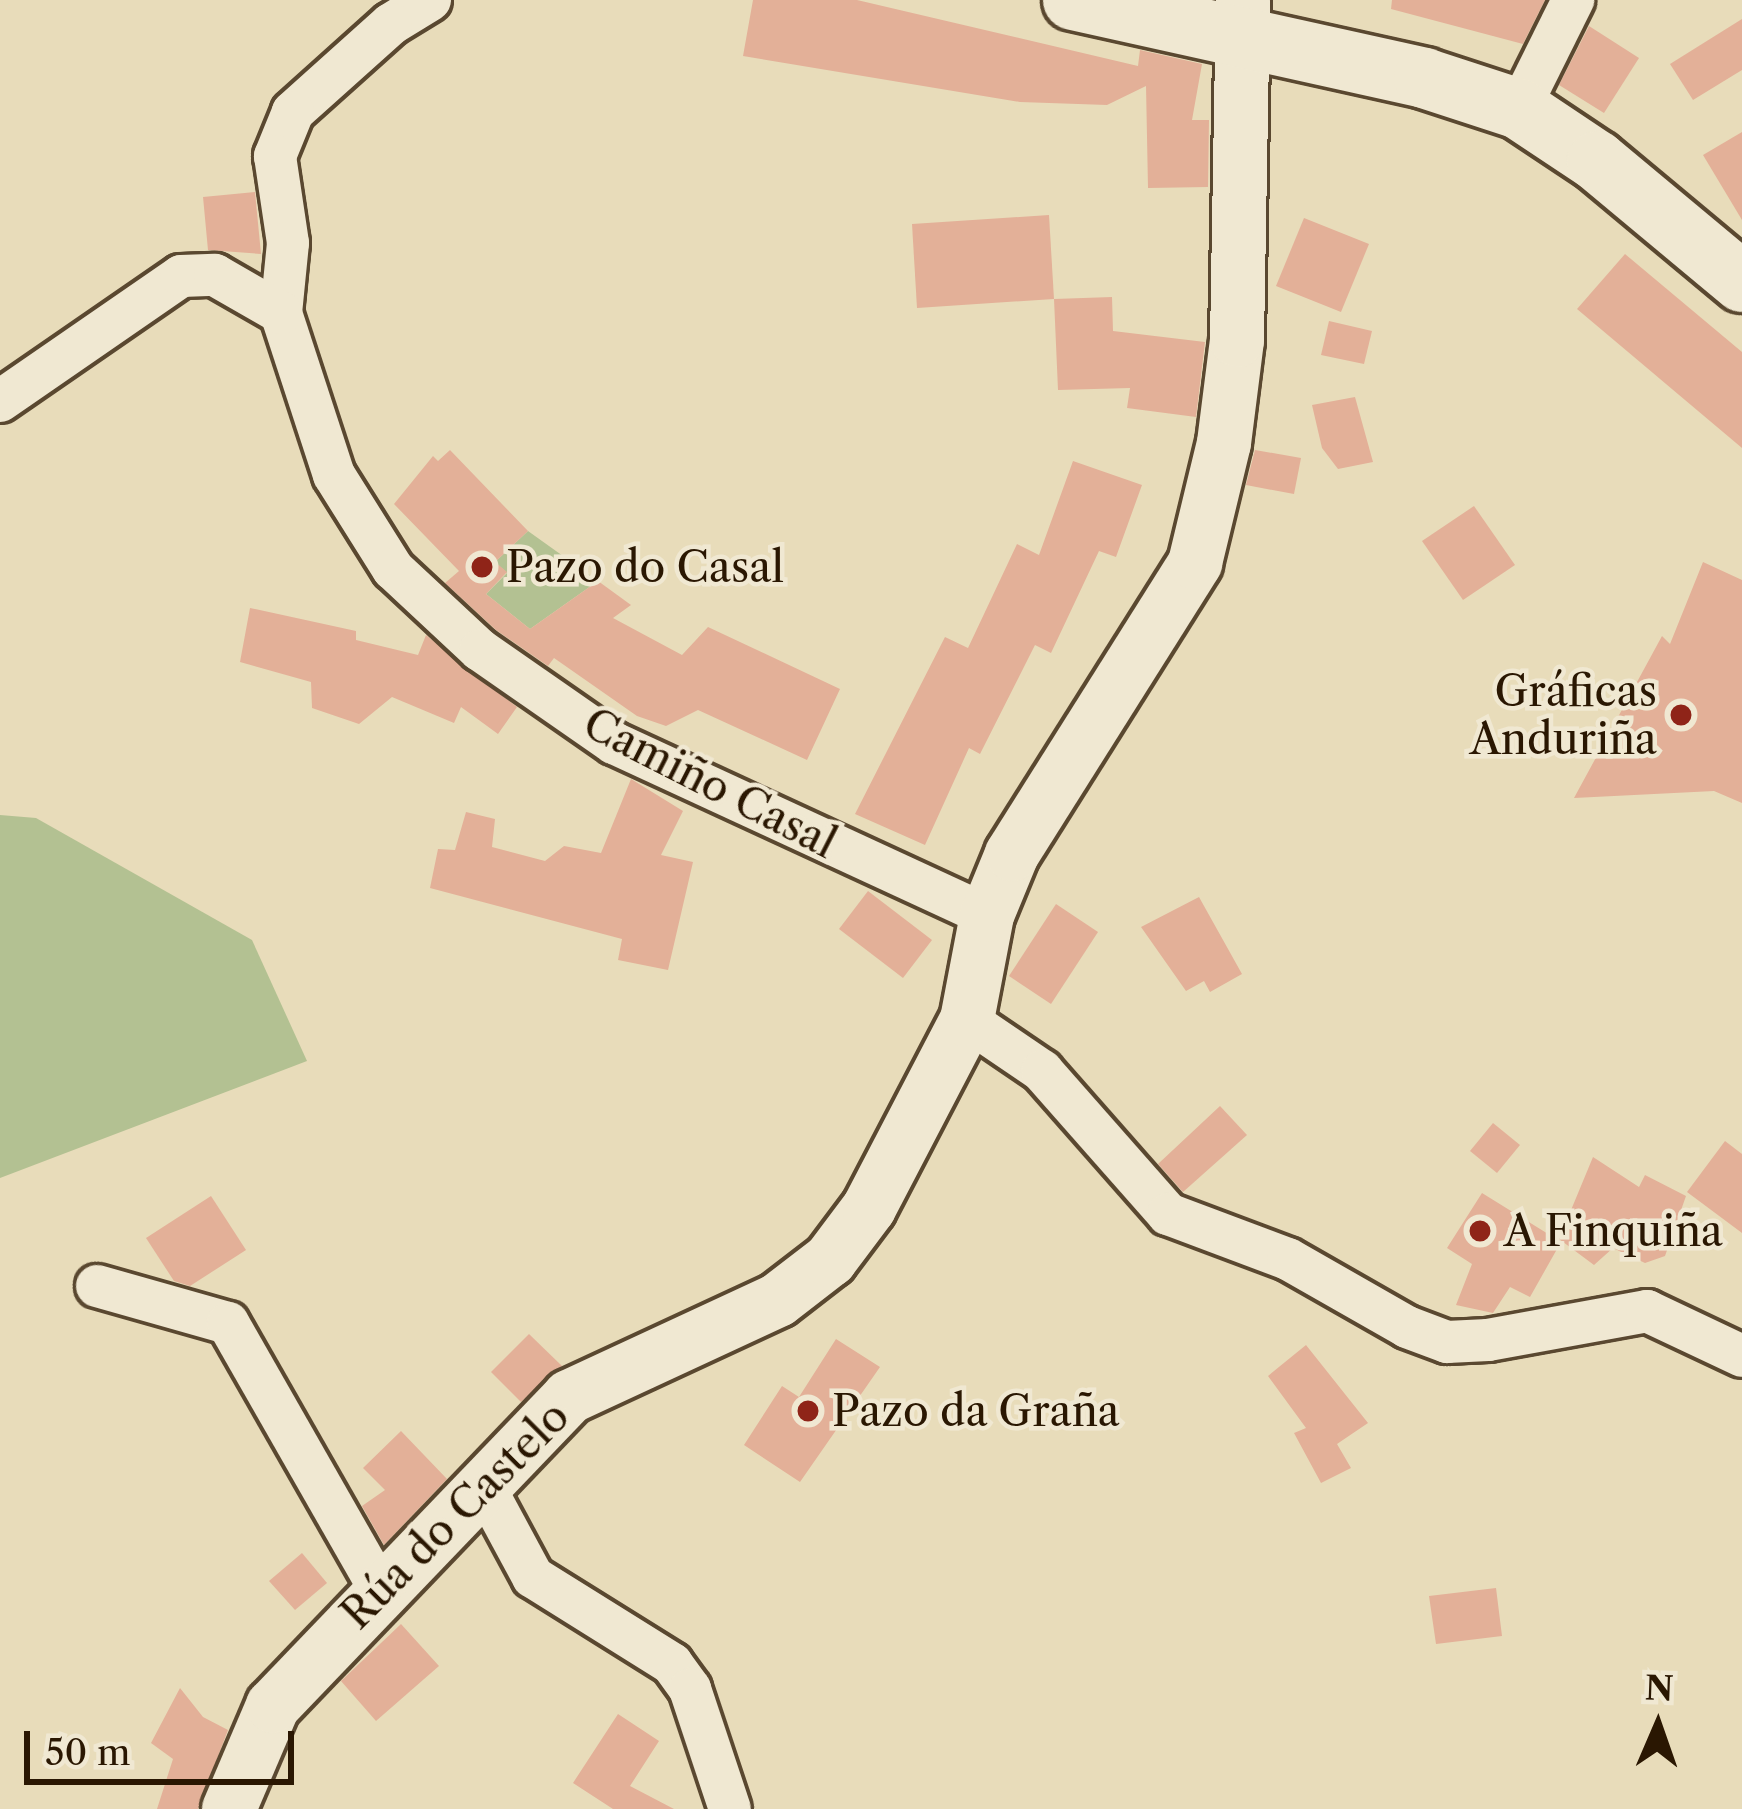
<!DOCTYPE html>
<html>
<head>
<meta charset="utf-8">
<style>
	body { margin:0 }
	#map { position:relative; width:1742px; height:1809px; overflow:hidden; background:#e8dcba; font-family:"Libre Caslon Text",serif }
	div>[style] { position:absolute }
	[style*='--x'] { left:calc(var(--x)*1px); top:calc(var(--y)*1px); width:calc(var(--w)*1px); rotate:calc(var(--a)*1deg) }
	.green>* { inset:0; background:#b3c192 }
	.building>* { inset:0; background:#e3b098 }
	.roads { filter:drop-shadow(3px 0 #5a4830) drop-shadow(-3px 0 #5a4830) drop-shadow(0 3px #5a4830) drop-shadow(0 -3px #5a4830) }
	.minor>* { height:42px; margin:-21px; padding:0 21px; transform-origin:21px; border-radius:21px; background:#f0e8d2 }
	.tertiary>* { height:54px; margin:-27px; padding:0 27px; transform-origin:27px; border-radius:27px; background:#f0e8d2 }
	.secondary>* { height:60px; margin:-30px; padding:0 30px; transform-origin:30px; border-radius:30px; background:#f0e8d2 }
	.dots>* { width:33px; height:33px; translate:-50% -50%; box-sizing:border-box; border:6px solid #f0e8d2; border-radius:50% }
	span { translate:-50% -50%; white-space:nowrap; text-align:center; line-height:1.15; -webkit-text-stroke:9px #f0e8d2; paint-order:stroke }
	.poi-label { font-size:42px; color:#2a1702 }
	.left { translate:0 -50%; text-align:left }
	.right { translate:-100% -50%; text-align:right }
	.street-label { font-size:42px; color:#2a1702 }
	.north { position:absolute; left:1598px; top:1665px; width:120px; height:120px; -webkit-text-stroke:9px #f0e8d2; paint-order:stroke; rotate:2deg; font-size:33px; font-weight:700; line-height:48px; text-align:center; color:#2a1702 }
	.north::after { content:''; display:block; margin:auto; width:42px; height:54px; background:#2a1702; clip-path:polygon(50% 0,100% 100%,50% 72%,0 100%) }
	.scale { position:absolute; left:24px; top:1731px; width:270px; height:54px; box-sizing:border-box; border:6px solid #2a1702; border-top:0; padding-left:15px; font-size:36px; line-height:42px; white-space:nowrap; color:#2a1702; -webkit-text-stroke:9px #f0e8d2; paint-order:stroke }
</style>
</head>
<body>
<div id="map">
	<div class="green">
		<div style="clip-path:polygon(528px 531px,598px 581px,530px 629px,486px 594px,507px 573px,495px 562px)"></div>
		<div style="clip-path:polygon(0 815px,36px 818px,252px 940px,307px 1061px,0 1178px)"></div>
	</div>
	<div class="building">
		<div style="clip-path:polygon(753px 0,857px 0,1138px 66px,1140px 50px,1202px 64px,1192px 120px,1209px 120px,1208px 187px,1148px 188px,1146px 86px,1107px 105px,1020px 102px,743px 56px)"></div>
		<div style="clip-path:polygon(1392px 0,1545px 0,1523px 44px,1391px 9px)"></div>
		<div style="clip-path:polygon(1742px 19px,1742px 70px,1693px 100px,1670px 64px)"></div>
		<div style="clip-path:polygon(1589px 26px,1639px 58px,1604px 113px,1559px 85px)"></div>
		<div style="clip-path:polygon(1742px 132px,1742px 220px,1703px 155px)"></div>
		<div style="clip-path:polygon(255px 192px,261px 254px,208px 250px,203px 197px)"></div>
		<div style="clip-path:polygon(1049px 215px,1054px 299px,917px 308px,912px 224px)"></div>
		<div style="clip-path:polygon(1304px 218px,1369px 244px,1341px 312px,1276px 286px)"></div>
		<div style="clip-path:polygon(1625px 254px,1742px 352px,1742px 448px,1577px 309px)"></div>
		<div style="clip-path:polygon(1112px 297px,1113px 331px,1205px 342px,1196px 417px,1127px 408px,1130px 388px,1058px 390px,1054px 299px)"></div>
		<div style="clip-path:polygon(1329px 321px,1372px 331px,1364px 364px,1321px 355px)"></div>
		<div style="clip-path:polygon(1355px 397px,1373px 462px,1338px 469px,1322px 448px,1312px 405px)"></div>
		<div style="clip-path:polygon(450px 450px,528px 531px,495px 562px,507px 572px,486px 594px,530px 629px,598px 581px,631px 605px,613px 618px,682px 655px,708px 627px,840px 689px,807px 760px,698px 710px,666px 726px,637px 716px,554px 658px,548px 666px,496px 630px,445px 583px,459px 571px,394px 504px,433px 456px,438px 461px)"></div>
		<div style="clip-path:polygon(1255px 450px,1301px 458px,1294px 494px,1246px 485px)"></div>
		<div style="clip-path:polygon(1073px 461px,1142px 485px,1116px 557px,1099px 551px,1051px 653px,1035px 645px,980px 754px,969px 748px,925px 845px,855px 814px,945px 637px,968px 648px,1017px 544px,1039px 555px)"></div>
		<div style="clip-path:polygon(1474px 506px,1515px 565px,1463px 600px,1422px 541px)"></div>
		<div style="clip-path:polygon(1703px 562px,1742px 580px,1742px 803px,1714px 791px,1574px 798px,1662px 636px,1670px 644px)"></div>
		<div style="clip-path:polygon(250px 608px,356px 631px,356px 640px,418px 655px,426px 635px,517px 707px,498px 734px,461px 707px,454px 723px,392px 697px,359px 724px,312px 708px,311px 682px,240px 662px)"></div>
		<div style="clip-path:polygon(631px 779px,683px 811px,661px 855px,693px 862px,668px 970px,618px 960px,622px 939px,430px 888px,438px 849px,455px 850px,466px 812px,495px 819px,492px 847px,545px 861px,564px 846px,601px 853px)"></div>
		<div style="clip-path:polygon(868px 891px,932px 940px,903px 978px,839px 929px)"></div>
		<div style="clip-path:polygon(1199px 897px,1242px 974px,1210px 992px,1204px 981px,1186px 991px,1141px 927px)"></div>
		<div style="clip-path:polygon(1056px 904px,1098px 932px,1051px 1004px,1009px 976px)"></div>
		<div style="clip-path:polygon(1220px 1106px,1247px 1135px,1183px 1192px,1158px 1164px)"></div>
		<div style="clip-path:polygon(1493px 1123px,1520px 1145px,1497px 1173px,1470px 1151px)"></div>
		<div style="clip-path:polygon(1725px 1141px,1742px 1154px,1742px 1233px,1687px 1192px)"></div>
		<div style="clip-path:polygon(1593px 1157px,1639px 1187px,1645px 1175px,1686px 1196px,1665px 1256px,1645px 1263px,1613px 1248px,1594px 1265px,1559px 1239px)"></div>
		<div style="clip-path:polygon(1482px 1193px,1561px 1242px,1530px 1297px,1510px 1287px,1493px 1313px,1456px 1305px,1472px 1264px,1447px 1248px)"></div>
		<div style="clip-path:polygon(211px 1196px,246px 1250px,190px 1286px,174px 1281px,146px 1238px)"></div>
		<div style="clip-path:polygon(529px 1334px,562px 1366px,521px 1402px,491px 1372px)"></div>
		<div style="clip-path:polygon(836px 1339px,880px 1367px,800px 1482px,744px 1445px,782px 1386px,799px 1397px)"></div>
		<div style="clip-path:polygon(1306px 1345px,1368px 1423px,1337px 1444px,1351px 1468px,1321px 1483px,1294px 1433px,1306px 1428px,1268px 1376px)"></div>
		<div style="clip-path:polygon(401px 1431px,447px 1479px,384px 1545px,362px 1506px,385px 1490px,363px 1468px)"></div>
		<div style="clip-path:polygon(302px 1553px,327px 1583px,295px 1610px,269px 1581px)"></div>
		<div style="clip-path:polygon(1496px 1588px,1502px 1636px,1436px 1644px,1429px 1596px)"></div>
		<div style="clip-path:polygon(401px 1624px,439px 1666px,376px 1721px,341px 1681px)"></div>
		<div style="clip-path:polygon(180px 1688px,203px 1717px,228px 1730px,198px 1809px,157px 1809px,173px 1759px,151px 1743px)"></div>
		<div style="clip-path:polygon(618px 1714px,659px 1741px,630px 1786px,674px 1809px,613px 1809px,573px 1783px)"></div>
	</div>
	<div class="roads">
		<div class="minor">
			<div style="--x:430;--y:0;--w:46;--a:148.4"></div>
			<div style="--x:391;--y:24;--w:132;--a:138.1"></div>
			<div style="--x:293;--y:112;--w:48;--a:112.2"></div>
			<div style="--x:275;--y:156;--w:88;--a:81.5"></div>
			<div style="--x:288;--y:243;--w:70;--a:95.7"></div>
			<div style="--x:281;--y:313;--w:170;--a:71.9"></div>
			<div style="--x:334;--y:475;--w:111;--a:57.9"></div>
			<div style="--x:393;--y:569;--w:119;--a:43"></div>
			<div style="--x:480;--y:650;--w:163;--a:34.8"></div>
			<div style="--x:614;--y:743;--w:411;--a:24.8"></div>
			<div style="--x:1519;--y:109;--w:122;--a:-63.6"></div>
			<div style="--x:0;--y:401;--w:220;--a:-34.6"></div>
			<div style="--x:181;--y:276;--w:34;--a:-2"></div>
			<div style="--x:215;--y:275;--w:76;--a:29.9"></div>
			<div style="--x:967;--y:1020;--w:91;--a:34.2"></div>
			<div style="--x:1042;--y:1071;--w:191;--a:48.6"></div>
			<div style="--x:1168;--y:1214;--w:128;--a:20.6"></div>
			<div style="--x:1288;--y:1259;--w:137;--a:29.7"></div>
			<div style="--x:1407;--y:1327;--w:43;--a:20.6"></div>
			<div style="--x:1447;--y:1342;--w:41;--a:-2.8"></div>
			<div style="--x:1488;--y:1340;--w:162;--a:-10.3"></div>
			<div style="--x:1647;--y:1311;--w:105;--a:25.3"></div>
			<div style="--x:97;--y:1286;--w:136;--a:15.8"></div>
			<div style="--x:228;--y:1323;--w:307;--a:60.3"></div>
			<div style="--x:485;--y:1488;--w:101;--a:61.7"></div>
			<div style="--x:533;--y:1577;--w:164;--a:32"></div>
			<div style="--x:672;--y:1664;--w:31;--a:54"></div>
			<div style="--x:690;--y:1689;--w:126;--a:71.6"></div>
		</div>
		<div class="tertiary">
			<div style="--x:229;--y:1809;--w:112;--a:-66.9"></div>
			<div style="--x:273;--y:1706;--w:428;--a:-46.2"></div>
			<div style="--x:569;--y:1397;--w:230;--a:-24.9"></div>
			<div style="--x:778;--y:1300;--w:66;--a:-37.6"></div>
			<div style="--x:830;--y:1260;--w:65;--a:-53.1"></div>
			<div style="--x:869;--y:1208;--w:212;--a:-62.5"></div>
			<div style="--x:967;--y:1020;--w:107;--a:-79.2"></div>
			<div style="--x:987;--y:915;--w:66;--a:-67.7"></div>
			<div style="--x:1012;--y:854;--w:344;--a:-57.8"></div>
			<div style="--x:1195;--y:563;--w:123;--a:-76.4"></div>
			<div style="--x:1224;--y:443;--w:104;--a:-82.8"></div>
			<div style="--x:1237;--y:340;--w:340;--a:-89"></div>
		</div>
		<div class="secondary">
			<div style="--x:1073;--y:0;--w:360;--a:12.5"></div>
			<div style="--x:1424;--y:78;--w:100;--a:18.1"></div>
			<div style="--x:1519;--y:109;--w:94;--a:33.7"></div>
			<div style="--x:1597;--y:161;--w:189;--a:39.8"></div>
		</div>
	</div>
	<div class="dots">
		<div style="left:482px;top:567px;background:#8f2418"></div>
		<div style="left:1681px;top:715px;background:#8f2418"></div>
		<div style="left:1480px;top:1231px;background:#8f2418"></div>
		<div style="left:808px;top:1411px;background:#8f2418"></div>
	</div>
	<div class="poi-label">
		<span class="left" style="left:506px;top:567px">Pazo do Casal</span>
		<span class="right" style="left:1657px;top:715px">Gráficas<br>Anduriña</span>
		<span class="left" style="left:1504px;top:1231px">A Finquiña</span>
		<span class="left" style="left:832px;top:1411px">Pazo da Graña</span>
	</div>
	<div class="street-label">
		<span style="left:710px;top:783px;rotate:27deg">Camiño Casal</span>
		<span style="left:455px;top:1515px;rotate:-45deg">Rúa do Castelo</span>
	</div>
	<div class="north">N</div>
	<div class="scale">50 m</div>
</div>
</body>
</html>
